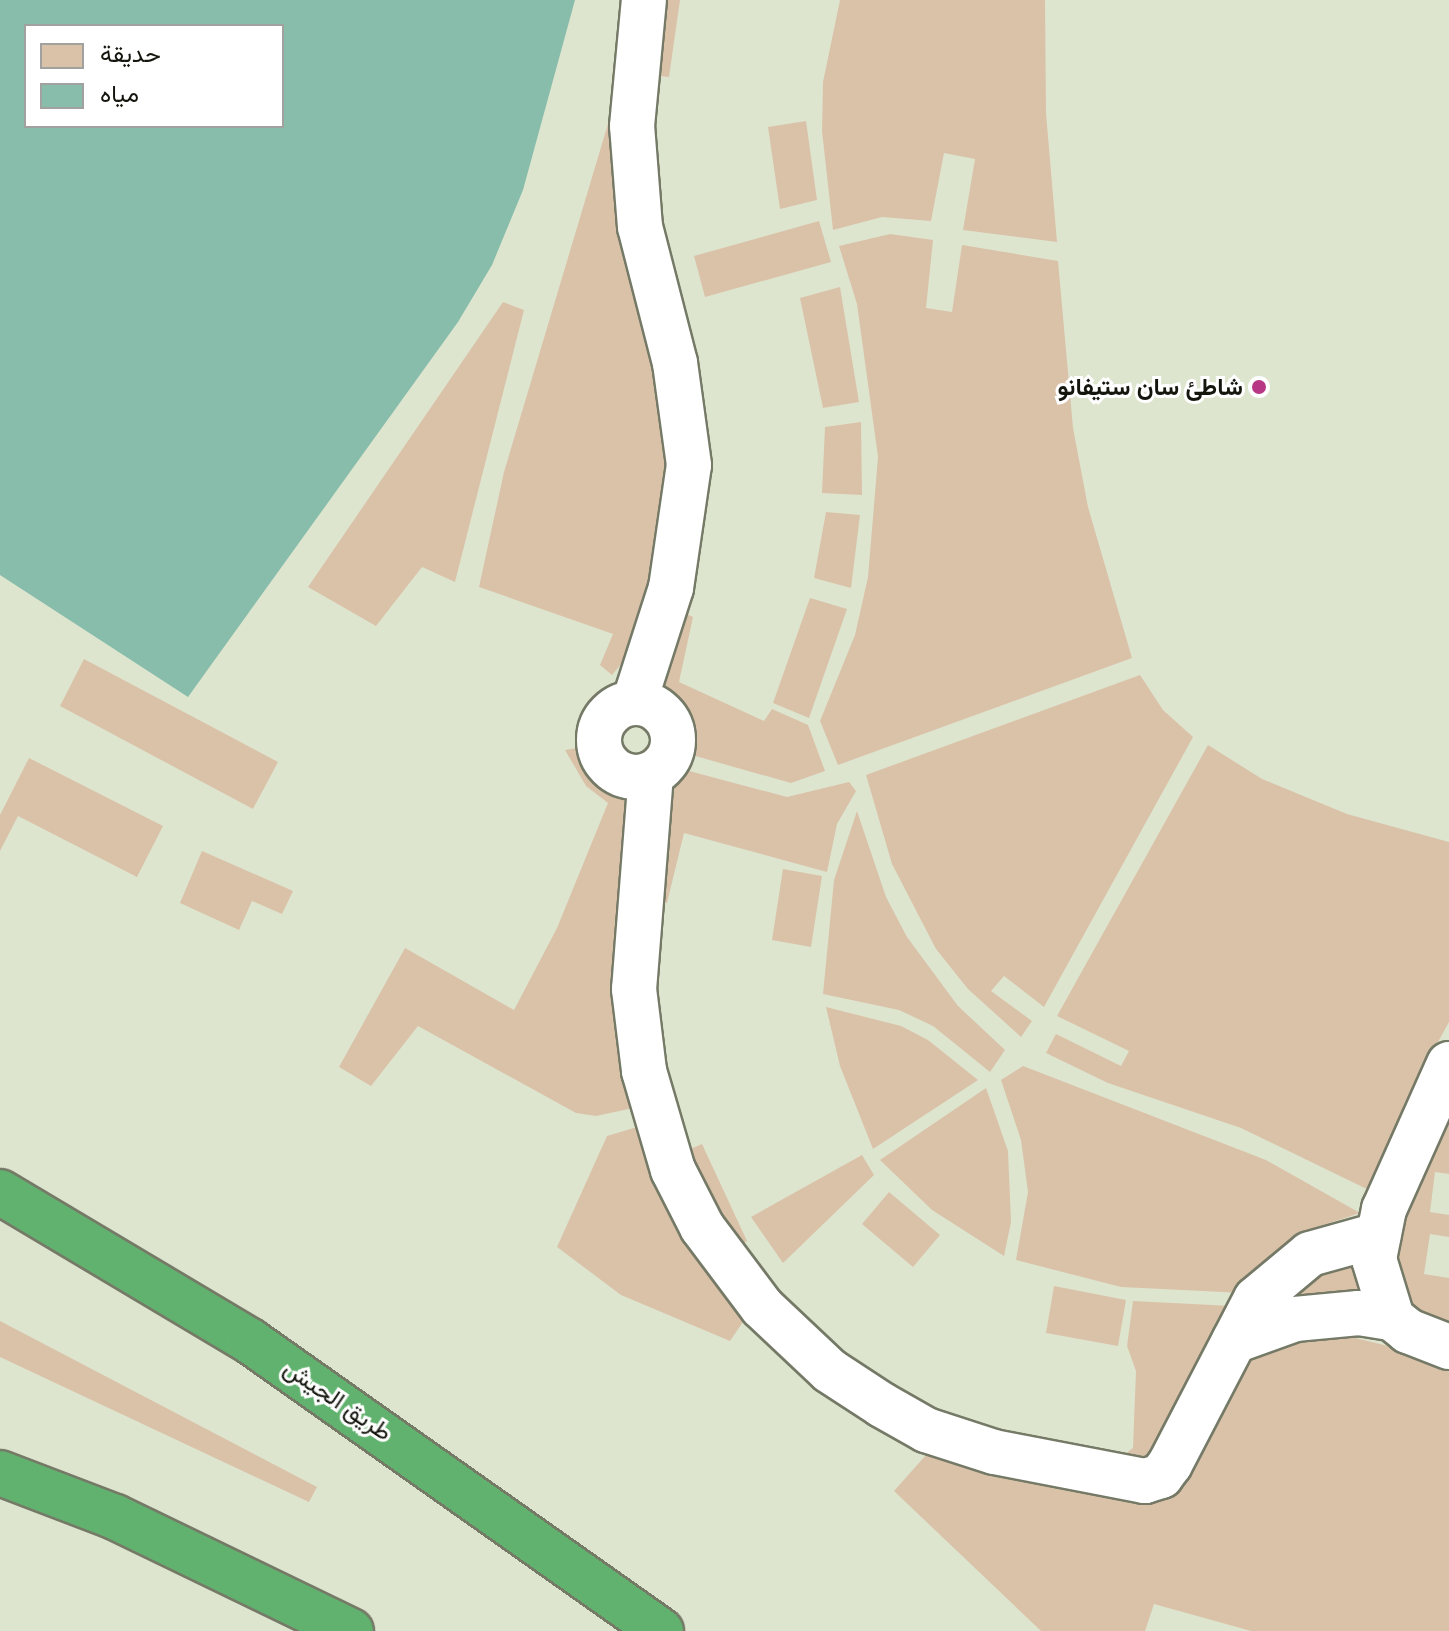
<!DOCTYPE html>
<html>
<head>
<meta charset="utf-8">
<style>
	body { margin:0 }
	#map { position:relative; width:1449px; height:1631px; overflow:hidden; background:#dee5cf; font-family:Lora,Vazirmatn,serif }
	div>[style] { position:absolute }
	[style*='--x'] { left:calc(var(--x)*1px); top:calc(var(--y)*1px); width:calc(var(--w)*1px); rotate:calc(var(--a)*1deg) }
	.green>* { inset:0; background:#dac2a9 }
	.water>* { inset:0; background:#88bdac }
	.roads { filter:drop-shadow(2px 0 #757a67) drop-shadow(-2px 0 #757a67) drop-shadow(0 2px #757a67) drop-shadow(0 -2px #757a67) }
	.pedestrian>* { height:44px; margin:-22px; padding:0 22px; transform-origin:22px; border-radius:22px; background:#fff }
	.pedestrian>.ring { margin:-22px; padding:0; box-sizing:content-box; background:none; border:44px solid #fff; border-radius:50% }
	.trunk>* { height:44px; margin:-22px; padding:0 22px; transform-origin:22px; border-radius:22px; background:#62b26f }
	.dots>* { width:22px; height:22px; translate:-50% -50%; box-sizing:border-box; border:4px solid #fff; border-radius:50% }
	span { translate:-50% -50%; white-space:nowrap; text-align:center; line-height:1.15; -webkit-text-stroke:6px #fff; paint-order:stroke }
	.poi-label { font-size:24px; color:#14160e; font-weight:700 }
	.right { translate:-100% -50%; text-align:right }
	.street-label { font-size:24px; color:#14160e }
	.legend { position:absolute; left:24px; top:24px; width:260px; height:104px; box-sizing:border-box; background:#fff; border:2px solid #a1a29f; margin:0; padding:10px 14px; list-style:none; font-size:24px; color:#14160e }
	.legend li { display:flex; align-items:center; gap:16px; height:40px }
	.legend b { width:40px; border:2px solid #a1a29f }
</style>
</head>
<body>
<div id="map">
	<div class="green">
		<div style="clip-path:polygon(661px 0,680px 0,669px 77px,650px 75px)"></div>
		<div style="clip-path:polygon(840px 0,1045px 0,1046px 113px,1057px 242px,963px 230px,975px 159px,944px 153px,931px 221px,882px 217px,833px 230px,822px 131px,823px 82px)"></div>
		<div style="clip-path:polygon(613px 107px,670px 419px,666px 537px,626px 658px,612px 675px,600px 665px,613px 634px,479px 587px,504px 472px)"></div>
		<div style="clip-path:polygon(806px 121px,817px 200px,780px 209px,768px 127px)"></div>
		<div style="clip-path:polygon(819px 221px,831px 262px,705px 297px,694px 256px)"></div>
		<div style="clip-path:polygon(890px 234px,933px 240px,926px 308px,952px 312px,962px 245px,1058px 261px,1073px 428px,1088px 507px,1132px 658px,838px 765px,820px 721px,855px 635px,868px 577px,878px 457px,857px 304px,839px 246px)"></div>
		<div style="clip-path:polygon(840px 287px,859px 402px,823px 408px,800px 298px)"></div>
		<div style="clip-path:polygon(503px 302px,524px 310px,455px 582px,422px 567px,376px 626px,308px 587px)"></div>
		<div style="clip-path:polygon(861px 422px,862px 495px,822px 493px,825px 427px)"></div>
		<div style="clip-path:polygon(826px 512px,860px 515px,851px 588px,814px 578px)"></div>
		<div style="clip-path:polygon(810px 598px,847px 609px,809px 718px,773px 703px)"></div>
		<div style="clip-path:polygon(678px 610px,693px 617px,679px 682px,764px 721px,772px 709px,808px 725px,825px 771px,791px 783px,681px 752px,679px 719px,657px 695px)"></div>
		<div style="clip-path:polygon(84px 659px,278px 762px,253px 809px,60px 706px)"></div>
		<div style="clip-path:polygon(1140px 675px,1163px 710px,1193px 737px,1044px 1007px,1004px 976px,991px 991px,1032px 1021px,1021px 1037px,968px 989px,936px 949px,892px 864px,866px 775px)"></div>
		<div style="clip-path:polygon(1208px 745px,1262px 779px,1347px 814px,1449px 842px,1449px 1022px,1404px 1104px,1377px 1194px,1241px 1128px,1108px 1083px,1046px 1053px,1056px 1034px,1121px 1066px,1129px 1051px,1057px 1016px)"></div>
		<div style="clip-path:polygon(583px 747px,601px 780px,635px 806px,638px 1107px,596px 1116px,576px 1113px,418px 1026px,371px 1086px,339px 1067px,405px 948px,514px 1010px,557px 928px,608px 803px,586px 786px,565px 750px)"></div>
		<div style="clip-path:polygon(29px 758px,163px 826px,137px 877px,18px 816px,0 851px,0 815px)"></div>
		<div style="clip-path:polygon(678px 768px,787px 797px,849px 782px,856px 791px,837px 824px,827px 872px,684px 833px,667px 903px,649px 898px)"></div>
		<div style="clip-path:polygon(857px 811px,886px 897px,907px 937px,958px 1006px,1005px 1050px,990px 1072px,933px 1026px,899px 1010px,823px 994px,834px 880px)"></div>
		<div style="clip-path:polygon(202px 851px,293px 891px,282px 914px,252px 901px,239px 930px,180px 903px)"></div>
		<div style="clip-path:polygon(783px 869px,822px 876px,811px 947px,772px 940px)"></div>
		<div style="clip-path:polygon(826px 1007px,901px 1026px,928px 1040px,978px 1080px,873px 1149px,840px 1066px)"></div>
		<div style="clip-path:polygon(1023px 1066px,1266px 1160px,1360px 1213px,1305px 1231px,1259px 1267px,1243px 1293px,1121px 1287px,1016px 1260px,1028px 1192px,1021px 1140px,1001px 1080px)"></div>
		<div style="clip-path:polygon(986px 1088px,1008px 1151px,1011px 1222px,1004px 1256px,932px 1210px,880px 1160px)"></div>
		<div style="clip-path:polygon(1449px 1098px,1449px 1174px,1435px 1172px,1430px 1212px,1449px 1215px,1449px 1237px,1430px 1234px,1424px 1274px,1449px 1278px,1449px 1334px,1426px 1328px,1391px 1283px,1416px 1170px)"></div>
		<div style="clip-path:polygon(644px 1125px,749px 1313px,730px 1341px,621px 1295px,557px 1247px,607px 1136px)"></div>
		<div style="clip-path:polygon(702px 1144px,747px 1241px,732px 1251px,681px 1153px)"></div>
		<div style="clip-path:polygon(862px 1155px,874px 1175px,783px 1263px,751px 1217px)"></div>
		<div style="clip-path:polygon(889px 1192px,940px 1235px,913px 1267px,862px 1224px)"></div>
		<div style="clip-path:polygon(1364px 1261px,1365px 1300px,1295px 1304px,1278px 1292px,1295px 1275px)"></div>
		<div style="clip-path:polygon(1054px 1286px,1126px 1300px,1118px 1346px,1046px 1333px)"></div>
		<div style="clip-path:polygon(1133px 1301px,1232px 1306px,1161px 1464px,1124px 1455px,1133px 1448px,1136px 1371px,1127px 1346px)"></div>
		<div style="clip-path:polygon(0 1321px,317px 1487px,309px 1502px,0 1357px)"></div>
		<div style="clip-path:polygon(1323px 1330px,1449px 1361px,1449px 1631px,1251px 1631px,1154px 1604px,1145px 1631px,1041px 1631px,894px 1491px,934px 1446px,1178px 1484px,1192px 1471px,1231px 1371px,1249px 1353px)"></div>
	</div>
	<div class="water">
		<div style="clip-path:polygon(evenodd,0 0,575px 0,523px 190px,492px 265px,458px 322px,188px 697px,0 575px,0 0,26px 26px,282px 26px,282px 126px,26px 126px,26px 26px)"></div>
	</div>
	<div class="roads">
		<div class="pedestrian">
			<div style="--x:634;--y:703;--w:121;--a:-72.2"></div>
			<div style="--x:671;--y:588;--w:124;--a:-81.7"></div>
			<div style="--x:689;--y:465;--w:103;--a:-97.8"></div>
			<div style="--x:675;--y:363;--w:140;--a:-104.4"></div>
			<div style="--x:640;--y:227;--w:101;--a:-94.5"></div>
			<div style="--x:632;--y:126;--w:127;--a:-84.6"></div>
			<div class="ring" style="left:599px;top:703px;width:30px;height:30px"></div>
			<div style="--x:651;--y:774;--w:216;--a:94.5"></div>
			<div style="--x:634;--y:989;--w:83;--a:83"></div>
			<div style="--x:644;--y:1071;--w:103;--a:73.7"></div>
			<div style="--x:673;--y:1170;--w:64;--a:63"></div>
			<div style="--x:702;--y:1227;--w:100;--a:53.1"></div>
			<div style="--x:762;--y:1307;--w:93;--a:43.3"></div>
			<div style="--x:830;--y:1371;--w:62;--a:33.2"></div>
			<div style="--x:882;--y:1405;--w:51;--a:29.6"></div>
			<div style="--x:926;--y:1430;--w:71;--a:17.9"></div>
			<div style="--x:994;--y:1452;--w:154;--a:10.9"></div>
			<div style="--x:1145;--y:1481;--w:17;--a:-17"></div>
			<div style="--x:1161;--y:1476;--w:15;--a:-53"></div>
			<div style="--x:1170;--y:1464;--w:186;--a:-62.5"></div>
			<div style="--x:1256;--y:1299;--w:70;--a:-39.8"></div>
			<div style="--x:1310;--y:1254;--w:71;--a:-15.6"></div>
			<div style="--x:1449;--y:1064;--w:159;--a:114.1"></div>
			<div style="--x:1384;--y:1209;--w:51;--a:101.3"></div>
			<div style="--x:1374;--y:1259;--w:62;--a:73"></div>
			<div style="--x:1392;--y:1318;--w:21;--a:39"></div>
			<div style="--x:1408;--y:1331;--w:44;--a:21.3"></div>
			<div style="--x:1234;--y:1341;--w:65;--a:-19.8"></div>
			<div style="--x:1295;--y:1319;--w:64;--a:-5.4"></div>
			<div style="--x:1359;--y:1313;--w:33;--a:9"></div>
		</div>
		<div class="trunk">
			<div style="--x:0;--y:1192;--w:291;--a:30.8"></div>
			<div style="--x:250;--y:1341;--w:503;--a:35.21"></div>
			<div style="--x:0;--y:1473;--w:123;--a:20.9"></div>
			<div style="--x:115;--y:1517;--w:262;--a:25.8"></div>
		</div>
	</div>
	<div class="dots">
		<div style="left:1259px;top:387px;background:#b73884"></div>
	</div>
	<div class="poi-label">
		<span class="right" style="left:1243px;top:387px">شاطئ سان ستيفانو</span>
	</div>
	<div class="street-label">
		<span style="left:338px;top:1400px;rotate:34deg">طريق الجيش</span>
	</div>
	<ul class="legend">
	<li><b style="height:22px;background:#dac2a9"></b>حديقة</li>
	<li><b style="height:22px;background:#88bdac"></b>مياه</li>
	</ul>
</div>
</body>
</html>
